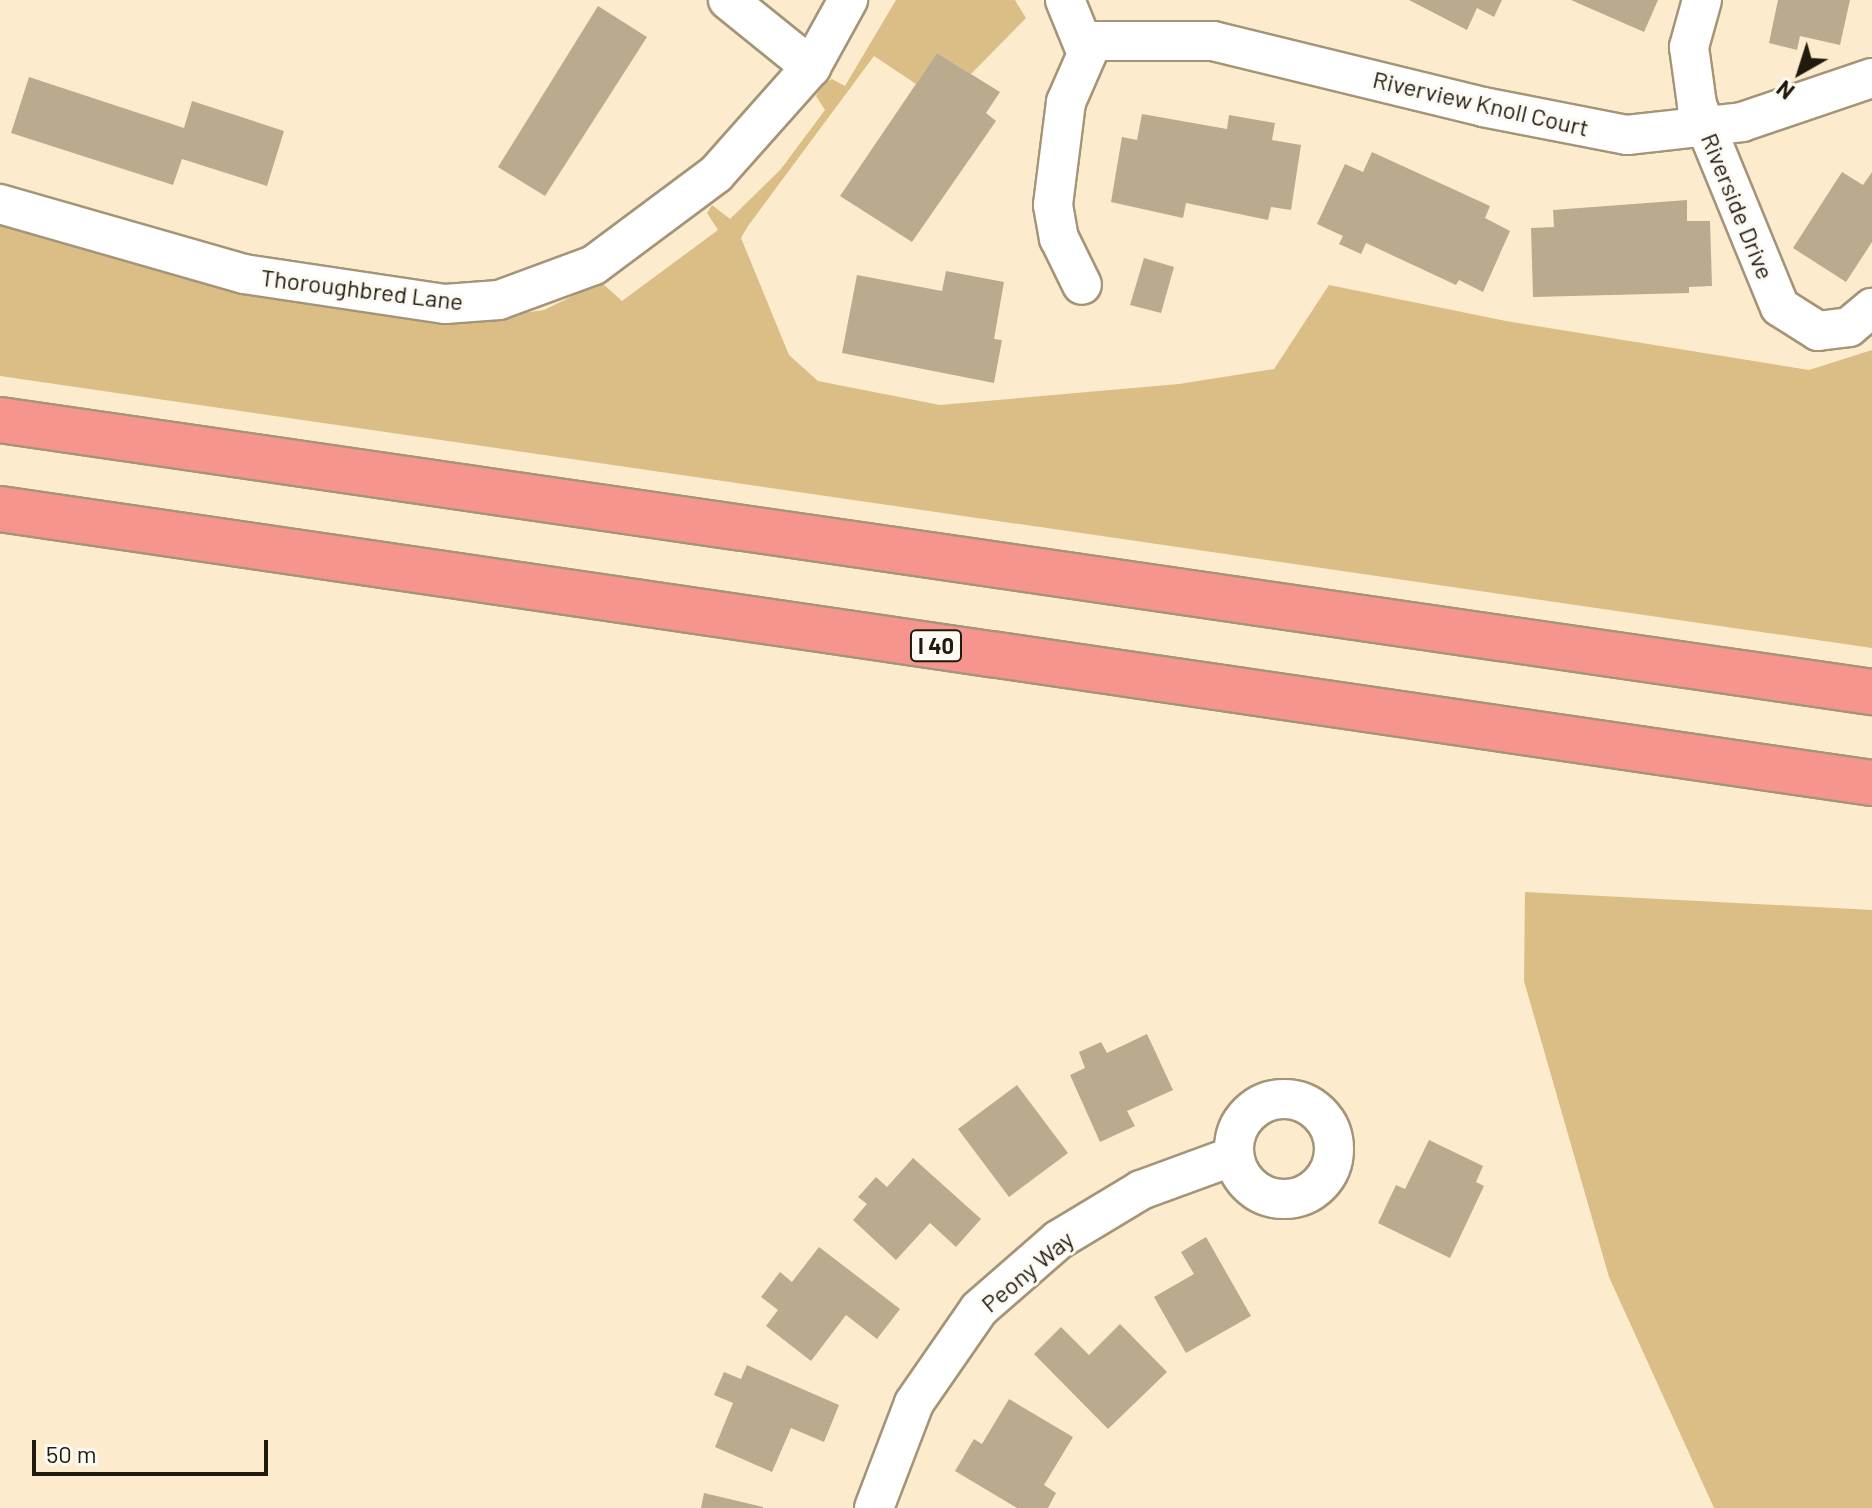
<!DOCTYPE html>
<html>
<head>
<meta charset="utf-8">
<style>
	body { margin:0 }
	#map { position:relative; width:1872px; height:1508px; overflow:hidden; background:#fcebcc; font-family:Barlow,sans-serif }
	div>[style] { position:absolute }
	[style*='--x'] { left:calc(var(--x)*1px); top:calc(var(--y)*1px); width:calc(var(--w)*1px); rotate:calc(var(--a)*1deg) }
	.green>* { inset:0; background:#dbbe86 }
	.building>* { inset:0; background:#bbab8e }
	.roads { filter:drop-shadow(2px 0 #a49578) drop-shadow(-2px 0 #a49578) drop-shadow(0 2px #a49578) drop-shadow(0 -2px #a49578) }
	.minor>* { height:38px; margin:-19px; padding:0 19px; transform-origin:19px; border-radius:19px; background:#fff }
	.minor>.ring { margin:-19px; padding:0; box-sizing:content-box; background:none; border:38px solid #fff; border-radius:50% }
	.motorway>* { height:44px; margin:-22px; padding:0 22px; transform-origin:22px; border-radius:22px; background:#f6958d }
	span { translate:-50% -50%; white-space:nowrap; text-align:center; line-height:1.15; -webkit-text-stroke:6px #fdfaf4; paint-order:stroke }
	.shield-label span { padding:2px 6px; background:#fdfaf4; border:2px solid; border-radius:6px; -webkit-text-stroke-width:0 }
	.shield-label { font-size:22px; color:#201a0f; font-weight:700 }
	.street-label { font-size:24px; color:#201a0f }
	.north { position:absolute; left:1760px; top:32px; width:80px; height:80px; -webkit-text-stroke:6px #fdfaf4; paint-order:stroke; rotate:219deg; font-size:22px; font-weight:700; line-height:32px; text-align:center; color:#201a0f }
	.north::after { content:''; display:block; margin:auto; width:28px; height:36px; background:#201a0f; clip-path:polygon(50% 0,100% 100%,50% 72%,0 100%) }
	.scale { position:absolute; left:32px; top:1440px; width:236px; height:36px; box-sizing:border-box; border:4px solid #201a0f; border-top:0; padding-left:10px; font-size:24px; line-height:28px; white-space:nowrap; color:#201a0f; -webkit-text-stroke:6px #fdfaf4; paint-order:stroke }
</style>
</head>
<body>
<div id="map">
	<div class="green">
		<div style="clip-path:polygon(896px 0,1015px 0,1026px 18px,971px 74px,937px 53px,916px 84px,874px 56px,748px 226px,741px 238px,789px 355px,818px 381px,940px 405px,1179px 384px,1274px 369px,1329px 285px,1506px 321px,1809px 370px,1872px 350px,1872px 648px,0 376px,0 220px,455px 322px,544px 310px,601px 282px,622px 301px,718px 230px,707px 213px,712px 205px,730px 219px,781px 169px,825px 110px,816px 96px,823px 84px,832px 79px,845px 86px)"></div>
		<div style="clip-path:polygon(1525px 892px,1872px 910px,1872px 1508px,1714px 1508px,1609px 1277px,1524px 981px)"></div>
	</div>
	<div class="building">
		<div style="clip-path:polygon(1409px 0,1502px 0,1494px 17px,1477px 8px,1467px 30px)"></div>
		<div style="clip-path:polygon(1571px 0,1658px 0,1644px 32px)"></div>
		<div style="clip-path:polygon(1778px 0,1850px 0,1840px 45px,1800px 36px,1797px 50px,1769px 43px)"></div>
		<div style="clip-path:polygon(598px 6px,647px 37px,545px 196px,498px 167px)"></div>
		<div style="clip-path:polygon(937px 53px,1000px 92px,986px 113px,996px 121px,912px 242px,840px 196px)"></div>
		<div style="clip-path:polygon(29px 77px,184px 128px,192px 101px,284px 131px,267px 186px,182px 159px,173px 185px,11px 133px)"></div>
		<div style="clip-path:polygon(1142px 114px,1227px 129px,1229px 115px,1275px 123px,1272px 140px,1301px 145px,1291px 210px,1271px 207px,1268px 220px,1186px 203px,1183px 218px,1111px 202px,1122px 137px,1137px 140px)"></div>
		<div style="clip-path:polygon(1372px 152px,1490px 206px,1485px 218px,1510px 231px,1483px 292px,1459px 280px,1456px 285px,1366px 243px,1361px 254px,1339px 244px,1343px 236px,1317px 224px,1345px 164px,1363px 172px)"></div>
		<div style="clip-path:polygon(1842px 172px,1863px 185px,1872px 172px,1872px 242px,1846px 282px,1793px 248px)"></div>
		<div style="clip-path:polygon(1687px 200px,1687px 221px,1710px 221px,1712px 286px,1689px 287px,1689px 293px,1533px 297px,1531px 228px,1554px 227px,1553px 210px)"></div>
		<div style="clip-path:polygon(1144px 258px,1174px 267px,1161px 313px,1130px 305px)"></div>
		<div style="clip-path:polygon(946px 271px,1004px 282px,994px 339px,1002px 340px,994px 383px,842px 353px,857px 275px,942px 291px)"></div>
		<div style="clip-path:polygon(1147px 1034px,1173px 1090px,1127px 1111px,1135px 1126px,1100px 1142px,1070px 1075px,1085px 1068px,1079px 1052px,1101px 1042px,1107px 1053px)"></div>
		<div style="clip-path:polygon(1017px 1085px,1068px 1153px,1009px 1197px,958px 1129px)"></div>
		<div style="clip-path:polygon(1429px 1140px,1483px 1166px,1476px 1182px,1484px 1186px,1450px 1258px,1378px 1223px,1396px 1185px,1405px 1189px)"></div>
		<div style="clip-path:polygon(913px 1158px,981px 1219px,956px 1247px,930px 1223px,896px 1260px,853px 1220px,867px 1204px,858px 1197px,876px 1177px,887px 1187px)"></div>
		<div style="clip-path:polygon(1206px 1237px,1251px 1316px,1186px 1353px,1154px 1297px,1194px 1274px,1181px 1252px)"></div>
		<div style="clip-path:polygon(819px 1247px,900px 1309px,877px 1339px,846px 1315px,811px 1361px,766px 1326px,778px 1310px,761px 1297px,780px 1272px,792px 1282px)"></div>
		<div style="clip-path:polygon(1120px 1324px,1167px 1372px,1108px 1429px,1034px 1354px,1061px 1327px,1089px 1355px)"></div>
		<div style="clip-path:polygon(747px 1365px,839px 1405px,824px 1442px,791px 1428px,772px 1472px,715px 1447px,733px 1403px,714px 1395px,724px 1372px,741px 1379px)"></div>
		<div style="clip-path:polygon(1009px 1399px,1073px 1437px,1044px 1485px,1056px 1493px,1048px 1508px,1017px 1508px,955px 1471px,974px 1439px,982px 1444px)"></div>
		<div style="clip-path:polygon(704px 1493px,763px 1507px,763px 1508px,701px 1508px)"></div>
	</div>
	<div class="roads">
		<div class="minor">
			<div style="--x:728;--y:0;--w:107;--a:38.9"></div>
			<div style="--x:1065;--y:0;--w:58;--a:67.8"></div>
			<div style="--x:1087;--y:54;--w:52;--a:113.6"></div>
			<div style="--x:1066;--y:102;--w:104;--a:97.2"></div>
			<div style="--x:1053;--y:205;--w:34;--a:80"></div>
			<div style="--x:1059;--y:238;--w:52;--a:63.9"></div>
			<div style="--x:1702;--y:0;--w:49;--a:105.5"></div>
			<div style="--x:1689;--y:47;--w:59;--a:82.1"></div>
			<div style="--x:1697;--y:105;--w:218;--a:67.7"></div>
			<div style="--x:1780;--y:307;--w:45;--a:32.3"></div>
			<div style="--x:1818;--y:331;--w:31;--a:-7"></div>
			<div style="--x:1849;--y:327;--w:30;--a:-40"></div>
			<div style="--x:1086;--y:41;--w:127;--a:0"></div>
			<div style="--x:1213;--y:41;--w:278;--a:13.7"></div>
			<div style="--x:1483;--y:107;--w:147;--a:11"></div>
			<div style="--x:1627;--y:135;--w:116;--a:-6.4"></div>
			<div style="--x:1742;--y:122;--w:137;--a:-18.7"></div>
			<div style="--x:0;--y:204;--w:254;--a:16"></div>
			<div style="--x:244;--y:274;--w:203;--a:8.5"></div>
			<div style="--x:445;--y:304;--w:54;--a:-4.2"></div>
			<div style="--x:499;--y:300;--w:101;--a:-20.2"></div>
			<div style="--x:594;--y:265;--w:152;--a:-36.7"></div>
			<div style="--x:716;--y:174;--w:143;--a:-48.4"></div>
			<div style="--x:811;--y:67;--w:77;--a:-61.1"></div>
			<div class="ring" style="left:1234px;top:1099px;width:62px;height:62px"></div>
			<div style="--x:874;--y:1508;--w:112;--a:-69.1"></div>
			<div style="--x:914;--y:1403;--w:114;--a:-55.3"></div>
			<div style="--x:979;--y:1309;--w:105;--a:-41.1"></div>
			<div style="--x:1058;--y:1240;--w:97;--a:-31.1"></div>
			<div style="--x:1141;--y:1190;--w:99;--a:-20.1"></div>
		</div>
		<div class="motorway">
			<div style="--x:0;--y:420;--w:1892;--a:8.27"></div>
			<div style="--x:0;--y:509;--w:1892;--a:8.33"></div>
		</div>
	</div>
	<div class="shield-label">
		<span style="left:936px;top:646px">I 40</span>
	</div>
	<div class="street-label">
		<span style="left:1481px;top:103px;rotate:13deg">Riverview Knoll Court</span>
		<span style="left:1738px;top:206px;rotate:68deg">Riverside Drive</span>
		<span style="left:362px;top:289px;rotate:7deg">Thoroughbred Lane</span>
		<span style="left:1027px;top:1271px;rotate:-40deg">Peony Way</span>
	</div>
	<div class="north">N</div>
	<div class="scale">50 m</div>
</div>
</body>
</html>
